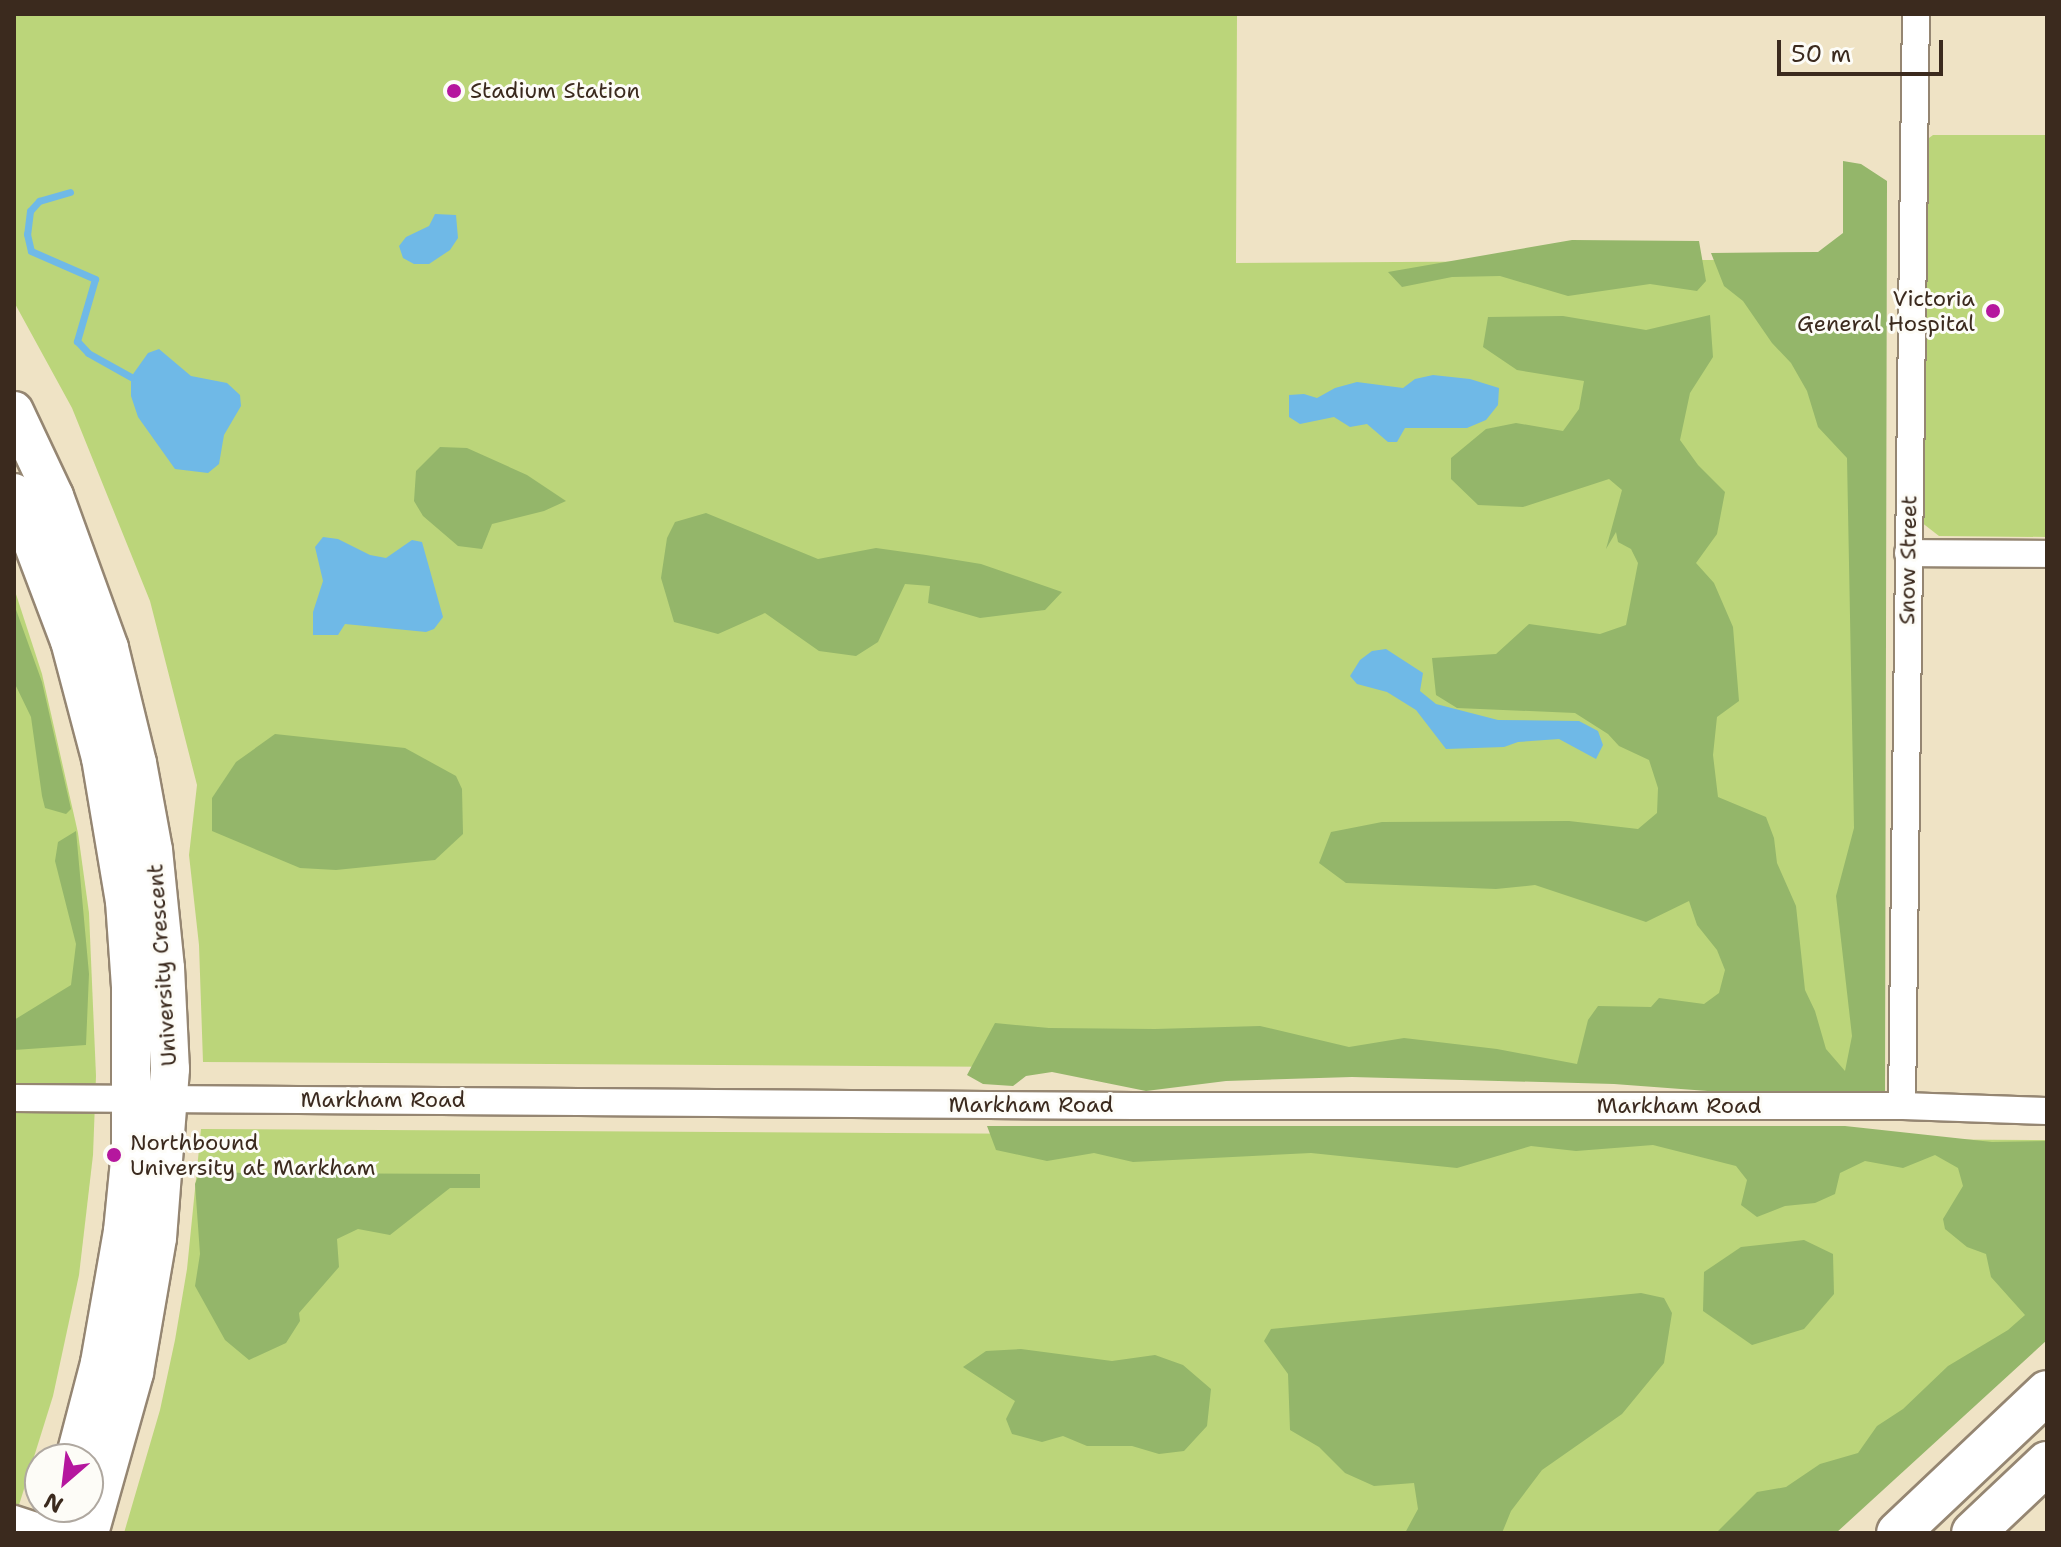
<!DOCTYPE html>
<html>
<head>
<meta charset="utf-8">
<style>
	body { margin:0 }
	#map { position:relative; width:2061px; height:1547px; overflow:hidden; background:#efe3c5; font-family:"Shantell Sans",sans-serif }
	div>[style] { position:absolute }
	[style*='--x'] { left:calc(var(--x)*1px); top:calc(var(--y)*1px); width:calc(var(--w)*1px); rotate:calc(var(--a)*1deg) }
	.green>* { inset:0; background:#bbd57a }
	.forest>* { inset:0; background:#94b66a }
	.water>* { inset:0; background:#6fb9e7 }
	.stream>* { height:7px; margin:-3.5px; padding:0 3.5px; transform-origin:3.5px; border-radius:3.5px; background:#6fb9e7 }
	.roads { filter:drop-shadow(2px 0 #958672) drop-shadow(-2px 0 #958672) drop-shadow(0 2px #958672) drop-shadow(0 -2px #958672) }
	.minor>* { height:26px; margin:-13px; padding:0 13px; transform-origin:13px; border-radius:13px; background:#fff }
	.secondary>* { height:38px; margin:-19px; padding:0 19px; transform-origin:19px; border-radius:19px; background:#fff }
	.primary>* { height:42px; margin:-21px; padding:0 21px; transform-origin:21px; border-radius:21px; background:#fff }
	.dots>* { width:22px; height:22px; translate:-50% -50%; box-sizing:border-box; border:4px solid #fdfcf7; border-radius:50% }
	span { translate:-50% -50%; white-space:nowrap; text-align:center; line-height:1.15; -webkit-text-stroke:6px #fdfcf7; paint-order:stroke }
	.poi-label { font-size:22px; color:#3b2a1e }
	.left { translate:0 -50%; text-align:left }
	.right { translate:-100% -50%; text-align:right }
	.street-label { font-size:22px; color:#3b2a1e }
	.frame { position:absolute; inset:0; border:16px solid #3b2a1e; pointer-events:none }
	.north { position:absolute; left:24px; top:1443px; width:80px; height:80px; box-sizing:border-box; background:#fdfcf7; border:2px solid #afa8a0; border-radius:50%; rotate:208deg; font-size:22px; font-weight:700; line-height:32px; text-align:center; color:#3b2a1e }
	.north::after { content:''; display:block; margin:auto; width:28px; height:36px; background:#b5179e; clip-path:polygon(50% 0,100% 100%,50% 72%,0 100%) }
	.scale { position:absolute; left:1777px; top:40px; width:166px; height:36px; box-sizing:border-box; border:4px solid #3b2a1e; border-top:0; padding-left:10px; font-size:24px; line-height:28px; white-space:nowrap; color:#3b2a1e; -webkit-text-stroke:6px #fdfcf7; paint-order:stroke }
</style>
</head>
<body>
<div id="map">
	<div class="green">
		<div style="clip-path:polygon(14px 14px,1237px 14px,1236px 263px,1873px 259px,1866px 1072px,203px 1062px,199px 945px,189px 855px,197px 785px,150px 601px,72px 408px,14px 302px)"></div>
		<div style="clip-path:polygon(1933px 135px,2047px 135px,2047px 537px,1939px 536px,1921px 522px,1925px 141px)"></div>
		<div style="clip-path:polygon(14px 588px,42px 674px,78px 833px,89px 913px,96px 1076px,93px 1155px,79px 1275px,53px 1396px,14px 1521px)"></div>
		<div style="clip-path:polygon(201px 1129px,2047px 1140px,2047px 1332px,1835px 1533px,124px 1533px,160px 1410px,175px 1340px,187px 1269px)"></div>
	</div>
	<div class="forest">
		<div style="clip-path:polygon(1843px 161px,1861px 164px,1887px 181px,1885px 1094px,1721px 1092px,1614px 1084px,1352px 1077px,1226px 1081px,1146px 1091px,1052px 1072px,1026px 1076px,1013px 1086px,983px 1084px,967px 1075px,995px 1023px,1049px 1028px,1155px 1029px,1260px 1026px,1349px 1047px,1404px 1038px,1497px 1049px,1577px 1064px,1588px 1020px,1598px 1006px,1651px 1007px,1659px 998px,1704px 1004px,1719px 993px,1725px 970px,1717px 950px,1697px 925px,1689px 901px,1646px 922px,1535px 885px,1496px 889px,1346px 883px,1319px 863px,1331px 832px,1382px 822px,1569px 821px,1638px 829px,1657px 813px,1658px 788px,1649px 760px,1619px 746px,1608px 734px,1575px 713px,1457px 708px,1436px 695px,1432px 658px,1496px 654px,1529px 624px,1600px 634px,1626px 625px,1638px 563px,1631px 549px,1618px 542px,1616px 532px,1606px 549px,1622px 490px,1609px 479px,1523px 507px,1478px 505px,1451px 479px,1451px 458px,1486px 429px,1516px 423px,1563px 431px,1579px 409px,1584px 381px,1517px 370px,1483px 347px,1488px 317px,1563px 316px,1646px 330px,1710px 315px,1713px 357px,1690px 393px,1680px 440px,1698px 465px,1725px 492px,1717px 534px,1696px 563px,1714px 583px,1733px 627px,1739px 701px,1717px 717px,1713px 755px,1718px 797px,1766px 817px,1774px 838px,1777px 863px,1796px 906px,1805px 990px,1815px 1011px,1826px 1049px,1845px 1071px,1852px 1036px,1836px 896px,1854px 828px,1847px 458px,1818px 427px,1807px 391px,1791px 363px,1772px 343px,1743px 301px,1724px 286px,1711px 253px,1818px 252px,1843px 233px)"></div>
		<div style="clip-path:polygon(1572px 240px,1699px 241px,1706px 281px,1697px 291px,1650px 284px,1568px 296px,1500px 276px,1452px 277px,1402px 287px,1388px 272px)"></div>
		<div style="clip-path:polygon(440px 447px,467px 448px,527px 475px,566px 501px,544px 511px,492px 524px,482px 549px,458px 546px,423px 516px,414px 501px,416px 471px)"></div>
		<div style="clip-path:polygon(706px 513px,818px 559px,876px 548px,926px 555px,981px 564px,1062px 592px,1045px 610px,980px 618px,928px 603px,930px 586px,905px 584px,878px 642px,856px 656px,819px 651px,765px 613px,718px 634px,674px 622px,661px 578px,667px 538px,675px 522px)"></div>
		<div style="clip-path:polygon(14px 604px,42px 682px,71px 809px,66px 814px,45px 808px,42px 796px,31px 717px,14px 682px)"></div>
		<div style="clip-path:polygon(275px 734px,405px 748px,456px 776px,462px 789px,463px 834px,435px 860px,336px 870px,300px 868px,212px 831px,212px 798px,236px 762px)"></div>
		<div style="clip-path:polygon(76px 831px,89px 974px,86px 1045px,14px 1050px,14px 1020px,71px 985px,76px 944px,55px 861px,58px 842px)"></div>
		<div style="clip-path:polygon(987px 1126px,1845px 1126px,1992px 1142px,2047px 1141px,2047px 1340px,1836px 1533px,1716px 1533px,1757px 1492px,1786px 1487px,1820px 1464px,1858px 1453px,1877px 1426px,1903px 1409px,1948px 1366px,2008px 1330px,2025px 1315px,1991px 1277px,1986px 1254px,1967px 1247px,1945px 1229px,1943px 1219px,1963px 1186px,1958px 1168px,1935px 1155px,1903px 1168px,1865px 1161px,1840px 1173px,1835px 1194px,1815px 1203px,1785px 1206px,1757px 1217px,1741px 1205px,1747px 1180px,1736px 1166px,1653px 1145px,1576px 1151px,1531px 1146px,1457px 1168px,1311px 1153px,1133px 1162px,1094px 1153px,1047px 1161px,996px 1150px)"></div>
		<div style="clip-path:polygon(201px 1169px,241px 1173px,480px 1174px,480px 1188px,450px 1188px,390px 1235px,358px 1229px,337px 1239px,339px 1267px,299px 1313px,300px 1321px,286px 1343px,249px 1360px,225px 1340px,195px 1286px,200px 1254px,195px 1184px)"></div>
		<div style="clip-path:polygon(1804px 1240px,1833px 1254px,1834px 1294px,1804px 1329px,1752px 1345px,1703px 1311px,1704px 1272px,1741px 1247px)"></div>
		<div style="clip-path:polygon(1641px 1293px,1664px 1298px,1672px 1313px,1664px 1363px,1622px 1414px,1542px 1470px,1511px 1511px,1502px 1533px,1405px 1533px,1418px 1509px,1414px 1483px,1374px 1486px,1345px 1473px,1319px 1447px,1290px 1430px,1288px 1374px,1264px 1341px,1271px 1329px)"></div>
		<div style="clip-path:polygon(1021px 1349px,1112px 1361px,1155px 1355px,1183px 1365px,1211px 1389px,1207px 1426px,1184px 1451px,1159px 1454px,1132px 1446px,1087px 1446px,1063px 1436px,1042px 1442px,1012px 1434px,1006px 1419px,1015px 1401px,963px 1367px,986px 1351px)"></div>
	</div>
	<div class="water">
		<div style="clip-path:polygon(435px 214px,456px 215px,458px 238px,450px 250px,429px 264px,414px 264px,403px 258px,399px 246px,406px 237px,429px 226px)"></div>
		<div style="clip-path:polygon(159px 349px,191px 376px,227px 383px,240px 395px,241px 406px,224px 435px,219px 464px,208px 473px,175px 469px,138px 417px,131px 396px,131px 377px,148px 353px)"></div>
		<div style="clip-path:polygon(1433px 375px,1470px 379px,1499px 388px,1498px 405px,1486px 420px,1467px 428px,1405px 428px,1397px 442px,1388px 442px,1367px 424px,1350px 427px,1334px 417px,1300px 424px,1289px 417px,1289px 395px,1304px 394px,1317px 398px,1335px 388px,1357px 382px,1403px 388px,1415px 379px)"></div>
		<div style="clip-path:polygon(323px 537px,338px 539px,370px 555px,386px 558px,412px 540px,422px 542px,443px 617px,434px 629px,426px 632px,345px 624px,338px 635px,313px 635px,313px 612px,323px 581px,315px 547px)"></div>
		<div style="clip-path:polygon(1386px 649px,1423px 673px,1420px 691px,1436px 704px,1498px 720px,1579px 721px,1598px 731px,1603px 745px,1596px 759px,1559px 739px,1518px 742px,1504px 747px,1446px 749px,1416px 710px,1387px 692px,1357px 684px,1350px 676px,1360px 660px,1372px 651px)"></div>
	</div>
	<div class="stream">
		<div style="--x:70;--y:192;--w:32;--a:164"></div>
		<div style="--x:39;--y:201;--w:13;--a:132"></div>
		<div style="--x:30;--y:211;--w:23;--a:97"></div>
		<div style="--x:27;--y:234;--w:17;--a:77"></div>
		<div style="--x:31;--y:251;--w:70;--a:23.6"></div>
		<div style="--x:95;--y:279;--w:65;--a:106.2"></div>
		<div style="--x:77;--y:341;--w:16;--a:47"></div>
		<div style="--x:88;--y:353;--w:49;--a:29.2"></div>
	</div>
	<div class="roads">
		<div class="minor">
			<div style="--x:1908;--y:553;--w:139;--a:0.4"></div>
			<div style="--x:14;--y:1098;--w:1120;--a:0.41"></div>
			<div style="--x:1134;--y:1106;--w:768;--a:0"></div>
			<div style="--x:1902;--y:1106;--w:145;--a:2"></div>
			<div style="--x:1902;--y:1106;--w:1092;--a:-89.27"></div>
			<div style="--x:14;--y:1519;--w:40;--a:18"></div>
		</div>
		<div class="secondary">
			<div style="--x:14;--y:411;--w:94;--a:64.8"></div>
			<div style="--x:54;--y:496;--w:162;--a:70.1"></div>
			<div style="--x:109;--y:648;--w:118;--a:76.3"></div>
			<div style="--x:137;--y:763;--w:88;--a:79.6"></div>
			<div style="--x:153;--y:850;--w:119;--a:84.2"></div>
			<div style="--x:165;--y:968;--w:101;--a:87.2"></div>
			<div style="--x:170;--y:1069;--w:169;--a:94.4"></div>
			<div style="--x:157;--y:1238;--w:137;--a:99.7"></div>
			<div style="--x:134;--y:1373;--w:166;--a:105.7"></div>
			<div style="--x:14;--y:493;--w:158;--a:69.3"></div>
			<div style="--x:70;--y:641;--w:121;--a:75.2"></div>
			<div style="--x:101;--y:758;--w:145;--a:80.5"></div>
			<div style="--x:125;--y:901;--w:85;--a:86"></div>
			<div style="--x:131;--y:986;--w:165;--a:90"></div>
			<div style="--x:131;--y:1151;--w:80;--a:95.7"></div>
			<div style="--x:123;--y:1231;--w:134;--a:99.9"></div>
			<div style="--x:100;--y:1363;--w:99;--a:104.6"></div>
			<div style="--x:51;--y:1533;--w:28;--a:-71"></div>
		</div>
		<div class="primary">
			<div style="--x:1898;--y:1533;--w:205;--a:-43.4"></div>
			<div style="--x:1973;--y:1533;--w:102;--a:-43.4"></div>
		</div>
	</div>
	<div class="dots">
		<div style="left:454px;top:91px;background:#b5179e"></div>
		<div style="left:1993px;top:311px;background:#b5179e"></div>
		<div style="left:114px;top:1155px;background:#b5179e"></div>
	</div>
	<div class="poi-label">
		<span class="left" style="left:470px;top:91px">Stadium Station</span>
		<span class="right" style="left:1975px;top:311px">Victoria<br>General Hospital</span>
		<span class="left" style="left:130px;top:1155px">Northbound<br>University at Markham</span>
	</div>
	<div class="street-label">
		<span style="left:1908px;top:560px;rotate:-89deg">Snow Street</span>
		<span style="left:162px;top:965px;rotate:-94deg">University Crescent</span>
		<span style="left:383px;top:1100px">Markham Road</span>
		<span style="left:1031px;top:1105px">Markham Road</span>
		<span style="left:1679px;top:1106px">Markham Road</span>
	</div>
	<div class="frame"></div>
	<div class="north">N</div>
	<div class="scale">50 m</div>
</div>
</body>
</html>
